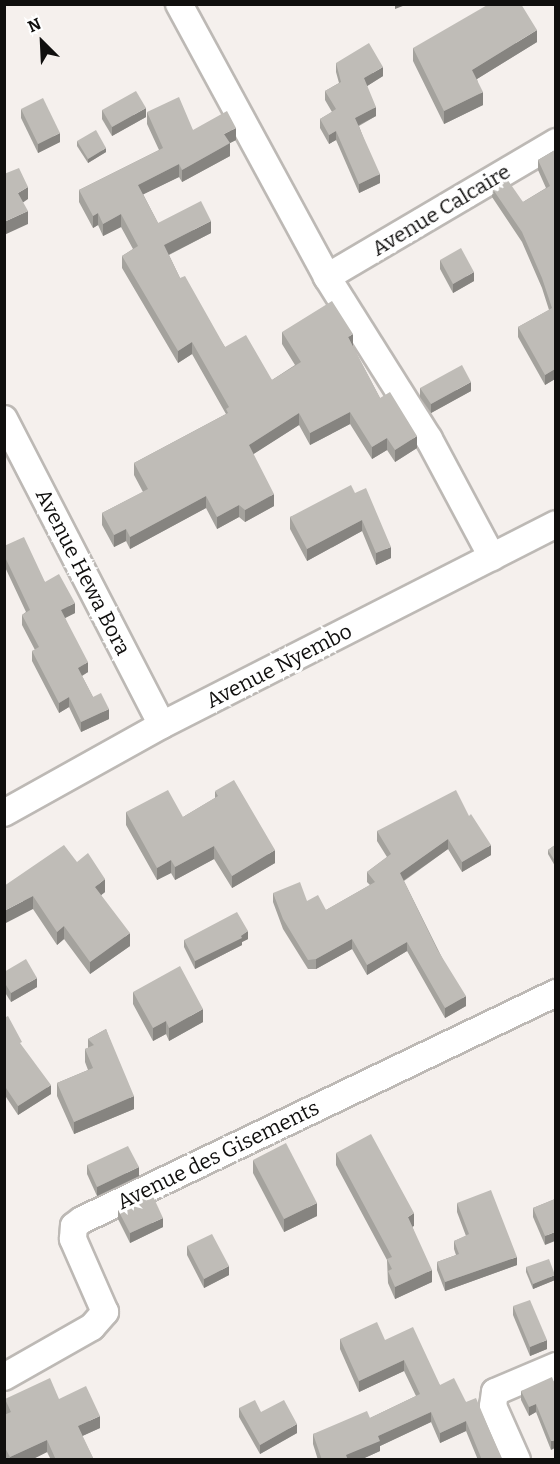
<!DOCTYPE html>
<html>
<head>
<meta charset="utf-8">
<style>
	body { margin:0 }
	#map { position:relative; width:560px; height:1464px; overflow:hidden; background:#f5f0ed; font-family:Bitter,serif }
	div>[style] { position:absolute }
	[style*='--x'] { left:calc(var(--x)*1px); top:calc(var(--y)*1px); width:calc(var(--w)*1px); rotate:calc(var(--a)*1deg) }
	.roads { filter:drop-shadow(2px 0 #bdb9b5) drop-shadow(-2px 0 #bdb9b5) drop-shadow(0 2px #bdb9b5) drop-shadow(0 -2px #bdb9b5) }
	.street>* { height:26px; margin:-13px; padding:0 13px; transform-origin:13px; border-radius:13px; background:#fff }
	.wall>* { inset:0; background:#a4a29d }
	.shaded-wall>* { inset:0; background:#868480 }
	.building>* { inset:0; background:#bfbcb7 }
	span { translate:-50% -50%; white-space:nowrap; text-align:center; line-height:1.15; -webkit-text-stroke:6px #fff; paint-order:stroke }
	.street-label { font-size:21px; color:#100f0e }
	.frame { position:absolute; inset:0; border:6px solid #100f0e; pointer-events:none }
	.north { position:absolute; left:12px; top:12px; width:60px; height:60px; -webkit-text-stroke:4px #fff; paint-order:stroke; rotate:336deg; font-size:16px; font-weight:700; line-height:24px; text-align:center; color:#100f0e }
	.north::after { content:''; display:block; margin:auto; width:21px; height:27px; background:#100f0e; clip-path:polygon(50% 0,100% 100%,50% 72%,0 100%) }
</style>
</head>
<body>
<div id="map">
	<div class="roads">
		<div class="street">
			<div style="--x:179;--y:4;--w:311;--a:61.5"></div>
			<div style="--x:327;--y:277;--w:191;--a:57.8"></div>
			<div style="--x:429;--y:439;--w:134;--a:61.9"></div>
			<div style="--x:327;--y:277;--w:266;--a:-30.5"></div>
			<div style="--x:4;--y:419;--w:344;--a:62.7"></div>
			<div style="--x:4;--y:813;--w:181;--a:-29.1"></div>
			<div style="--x:162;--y:725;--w:442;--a:-27"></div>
			<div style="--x:4;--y:1377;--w:101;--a:-29.6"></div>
			<div style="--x:92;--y:1327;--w:20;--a:-49"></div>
			<div style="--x:105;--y:1312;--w:80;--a:-113.7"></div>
			<div style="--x:73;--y:1239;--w:13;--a:-86"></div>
			<div style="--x:74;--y:1226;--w:10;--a:-37"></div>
			<div style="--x:82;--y:1220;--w:526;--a:-25.59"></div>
			<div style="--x:517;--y:1460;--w:59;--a:-114"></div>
			<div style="--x:493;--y:1406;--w:14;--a:-82"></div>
			<div style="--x:495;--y:1392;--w:66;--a:-23.1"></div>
		</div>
	</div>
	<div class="wall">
		<div style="clip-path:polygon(537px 42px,477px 79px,483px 105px,444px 124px,413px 61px,413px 48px)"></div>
		<div style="clip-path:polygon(336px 63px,383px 76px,367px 86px,376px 116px,359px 126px,380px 183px,359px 193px,336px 140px,329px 144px,320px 128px,320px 119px,332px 112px,325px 100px,325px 91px,339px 83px,336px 72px)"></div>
		<div style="clip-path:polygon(21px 109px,60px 142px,38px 153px,21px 118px)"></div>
		<div style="clip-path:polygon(102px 110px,146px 117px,112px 136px,102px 119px)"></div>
		<div style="clip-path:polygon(147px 112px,193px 130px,236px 140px,230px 143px,230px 156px,182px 182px,179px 177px,143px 194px,158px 223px,211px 233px,169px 255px,180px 278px,225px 347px,272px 380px,295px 365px,282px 344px,282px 332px,353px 347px,380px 398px,417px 448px,395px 462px,387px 450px,372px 459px,350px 424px,310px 445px,299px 425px,253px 454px,274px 506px,245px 522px,239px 517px,217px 529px,206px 508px,130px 549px,126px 541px,114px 547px,102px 525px,102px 513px,143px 492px,134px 475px,134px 463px,226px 414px,192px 354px,178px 363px,122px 268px,122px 256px,133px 249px,121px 227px,103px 236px,98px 225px,93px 228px,79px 202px,79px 190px,159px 150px,147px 124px)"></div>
		<div style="clip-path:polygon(77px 141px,106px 152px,88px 163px,77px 146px)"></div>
		<div style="clip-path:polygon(555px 150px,555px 379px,545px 385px,518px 337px,518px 327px,549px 310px,542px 288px,522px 242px,492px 197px,492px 188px,523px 202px,546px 188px,538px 170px,538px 160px)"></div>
		<div style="clip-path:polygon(440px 260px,474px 281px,453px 293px,440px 269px)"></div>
		<div style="clip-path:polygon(420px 388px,471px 391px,431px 413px,420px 397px)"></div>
		<div style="clip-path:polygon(355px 493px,391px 558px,376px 565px,362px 531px,307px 561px,290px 529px,290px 517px)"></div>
		<div style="clip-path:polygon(4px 546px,45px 582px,75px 613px,65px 618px,88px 672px,82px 676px,93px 697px,109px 719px,81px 732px,69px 707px,59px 713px,32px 661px,32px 651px,35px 650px,22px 625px,22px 615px,26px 612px,4px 565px)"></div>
		<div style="clip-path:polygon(215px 791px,275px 863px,232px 888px,214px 859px,175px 880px,171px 873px,157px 880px,126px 825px,126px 812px,183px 817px,215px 798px)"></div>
		<div style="clip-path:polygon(469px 816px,491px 855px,462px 872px,448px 849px,404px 881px,466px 1006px,445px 1018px,407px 951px,367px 975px,352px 949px,316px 969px,308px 969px,283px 929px,273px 902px,273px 893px,307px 901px,326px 910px,370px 885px,367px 882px,367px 872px,387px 857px,377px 841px,377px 831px)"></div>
		<div style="clip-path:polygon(555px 845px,555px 866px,548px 854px,548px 850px)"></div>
		<div style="clip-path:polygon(77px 862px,105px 892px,101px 895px,130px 946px,90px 974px,64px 939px,57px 945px,33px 909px,4px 886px)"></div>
		<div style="clip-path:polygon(248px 939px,242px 942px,242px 945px,195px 969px,184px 947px,184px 940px)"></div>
		<div style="clip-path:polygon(4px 972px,37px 987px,11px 1002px,4px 991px)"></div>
		<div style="clip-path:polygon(133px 992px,203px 1022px,169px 1041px,166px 1034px,153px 1041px,133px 1004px)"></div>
		<div style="clip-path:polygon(4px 1018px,51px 1094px,18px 1115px,4px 1094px)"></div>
		<div style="clip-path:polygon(106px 1029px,134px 1109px,74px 1134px,57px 1096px,57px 1083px,88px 1070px,85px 1062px,85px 1049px,88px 1048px,88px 1039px)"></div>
		<div style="clip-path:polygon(336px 1153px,414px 1226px,412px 1226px,432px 1282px,395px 1299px,388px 1283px,387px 1260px,336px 1165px)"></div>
		<div style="clip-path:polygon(253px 1160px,317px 1216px,284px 1232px,253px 1173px)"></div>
		<div style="clip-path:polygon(87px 1165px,139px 1176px,97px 1196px,87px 1174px)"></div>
		<div style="clip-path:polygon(555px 1199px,545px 1245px,533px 1217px,533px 1208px)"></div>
		<div style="clip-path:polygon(457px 1203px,517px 1265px,445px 1291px,437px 1270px,437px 1262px,456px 1255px,454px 1249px,454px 1241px,466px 1236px,457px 1212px)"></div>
		<div style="clip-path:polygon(118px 1210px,163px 1227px,130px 1243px,118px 1219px)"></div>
		<div style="clip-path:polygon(187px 1246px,229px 1275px,204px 1288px,187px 1255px)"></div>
		<div style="clip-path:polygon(526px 1267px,555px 1280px,533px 1289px,526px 1272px)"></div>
		<div style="clip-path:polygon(513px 1306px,547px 1349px,530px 1356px,513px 1315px)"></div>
		<div style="clip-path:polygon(340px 1339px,385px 1340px,440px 1385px,466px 1402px,502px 1460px,478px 1460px,466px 1431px,440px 1443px,431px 1422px,380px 1446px,380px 1451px,360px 1460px,318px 1460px,313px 1444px,313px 1434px,370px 1418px,416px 1396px,404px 1371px,359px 1392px,340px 1349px)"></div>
		<div style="clip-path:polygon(555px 1385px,551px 1450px,536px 1412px,529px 1416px,521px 1400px,521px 1391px)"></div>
		<div style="clip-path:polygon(5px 1399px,59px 1399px,100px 1428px,82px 1436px,94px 1460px,51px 1460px,47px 1452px,31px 1460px,5px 1460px,4px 1458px,4px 1415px,6px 1414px,5px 1411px)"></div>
		<div style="clip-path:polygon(239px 1408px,261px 1412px,297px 1433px,260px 1454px,239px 1417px)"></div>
	</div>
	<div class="shaded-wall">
		<div style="clip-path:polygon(395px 4px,408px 4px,395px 9px)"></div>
		<div style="clip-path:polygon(537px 30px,537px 42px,472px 82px,472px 70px)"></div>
		<div style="clip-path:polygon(383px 67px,383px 76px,364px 88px,364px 78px)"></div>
		<div style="clip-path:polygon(483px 92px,483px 105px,444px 124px,444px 111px)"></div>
		<div style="clip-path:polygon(376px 107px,376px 116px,355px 127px,355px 118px)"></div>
		<div style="clip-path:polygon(146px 108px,146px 117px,112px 136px,112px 127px)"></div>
		<div style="clip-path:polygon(236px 128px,236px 140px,224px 146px,224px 134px)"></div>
		<div style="clip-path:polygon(336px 131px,336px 140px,329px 144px,329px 135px)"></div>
		<div style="clip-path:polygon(60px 133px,60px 142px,38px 153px,38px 144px)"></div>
		<div style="clip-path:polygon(230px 143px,230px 156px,182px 182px,182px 170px)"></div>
		<div style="clip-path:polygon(106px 148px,106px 152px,88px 163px,88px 159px)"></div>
		<div style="clip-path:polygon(179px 164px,179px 177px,138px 197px,138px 185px)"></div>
		<div style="clip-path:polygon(380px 174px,380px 183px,359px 193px,359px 184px)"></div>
		<div style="clip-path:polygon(28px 187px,28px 199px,18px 206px,18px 193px)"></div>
		<div style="clip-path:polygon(28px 211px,28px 224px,4px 235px,4px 222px)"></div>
		<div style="clip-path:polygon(98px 213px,98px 225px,93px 228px,93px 216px)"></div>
		<div style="clip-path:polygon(121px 214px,121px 227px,103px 236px,103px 224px)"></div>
		<div style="clip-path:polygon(211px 221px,211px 233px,164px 257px,164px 245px)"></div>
		<div style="clip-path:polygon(474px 272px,474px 281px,453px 293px,453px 284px)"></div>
		<div style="clip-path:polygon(353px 334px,353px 347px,348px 337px)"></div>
		<div style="clip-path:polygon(192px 342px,192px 354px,178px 363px,178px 351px)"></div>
		<div style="clip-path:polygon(555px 369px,555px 379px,545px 385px,545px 375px)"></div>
		<div style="clip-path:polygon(471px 382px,471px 391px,431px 413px,431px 404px)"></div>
		<div style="clip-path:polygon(350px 412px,350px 424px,310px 445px,310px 433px)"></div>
		<div style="clip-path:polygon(299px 413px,299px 425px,249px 457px,249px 445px)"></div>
		<div style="clip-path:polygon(417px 436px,417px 448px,395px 462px,395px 450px)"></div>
		<div style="clip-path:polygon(387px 438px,387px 450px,372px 459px,372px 447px)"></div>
		<div style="clip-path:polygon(274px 494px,274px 506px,245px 522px,245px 510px)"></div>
		<div style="clip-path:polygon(206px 496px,206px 508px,130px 549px,130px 537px)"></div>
		<div style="clip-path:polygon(239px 505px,239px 517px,217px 529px,217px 517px)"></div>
		<div style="clip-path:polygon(362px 520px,362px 531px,307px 561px,307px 549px)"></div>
		<div style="clip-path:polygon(126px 529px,126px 541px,114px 547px,114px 535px)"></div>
		<div style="clip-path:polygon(391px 547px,391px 558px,376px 565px,376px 553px)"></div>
		<div style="clip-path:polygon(75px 603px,75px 613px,61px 620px,61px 610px)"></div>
		<div style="clip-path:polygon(88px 662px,88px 672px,78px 678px,78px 668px)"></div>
		<div style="clip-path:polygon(69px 697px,69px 707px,59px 713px,59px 703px)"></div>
		<div style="clip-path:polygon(109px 709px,109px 719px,81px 732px,81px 722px)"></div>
		<div style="clip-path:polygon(448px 839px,448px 849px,400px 883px,400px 873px)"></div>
		<div style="clip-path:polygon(491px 845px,491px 855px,462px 872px,462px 862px)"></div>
		<div style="clip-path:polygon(214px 846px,214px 859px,175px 880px,175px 867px)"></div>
		<div style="clip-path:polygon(275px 850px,275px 863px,232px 888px,232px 876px)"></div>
		<div style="clip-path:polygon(171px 860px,171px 873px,157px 880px,157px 868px)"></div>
		<div style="clip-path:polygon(105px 879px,105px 892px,95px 900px,95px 887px)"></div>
		<div style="clip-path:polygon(33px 896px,33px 909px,4px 924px,4px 911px)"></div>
		<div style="clip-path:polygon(64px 926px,64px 939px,57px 945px,57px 932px)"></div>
		<div style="clip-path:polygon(248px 931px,248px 939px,242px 942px,242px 945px,195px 969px,195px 961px)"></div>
		<div style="clip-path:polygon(130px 933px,130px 946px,90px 974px,90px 962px)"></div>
		<div style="clip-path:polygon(352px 939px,352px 949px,316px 969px,316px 959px)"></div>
		<div style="clip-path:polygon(407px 942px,407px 951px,367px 975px,367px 965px)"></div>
		<div style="clip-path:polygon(37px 978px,37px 987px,11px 1002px,11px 993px)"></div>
		<div style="clip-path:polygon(466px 996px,466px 1006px,445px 1018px,445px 1008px)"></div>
		<div style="clip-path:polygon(203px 1009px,203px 1022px,169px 1041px,169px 1028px)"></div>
		<div style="clip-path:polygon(166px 1021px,166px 1034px,153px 1041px,153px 1028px)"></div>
		<div style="clip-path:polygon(51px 1085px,51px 1094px,18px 1115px,18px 1106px)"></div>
		<div style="clip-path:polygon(134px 1096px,134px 1109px,74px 1134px,74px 1122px)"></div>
		<div style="clip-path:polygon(139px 1167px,139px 1176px,97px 1196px,97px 1187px)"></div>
		<div style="clip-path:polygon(317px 1203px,317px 1216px,284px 1232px,284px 1219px)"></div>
		<div style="clip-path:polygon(414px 1213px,414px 1226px,408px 1229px,408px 1217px)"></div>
		<div style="clip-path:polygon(163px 1218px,163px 1227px,130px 1243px,130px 1233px)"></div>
		<div style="clip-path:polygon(555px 1232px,555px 1241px,545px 1245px,545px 1236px)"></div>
		<div style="clip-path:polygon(517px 1257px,517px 1265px,445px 1291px,445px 1282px)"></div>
		<div style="clip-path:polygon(229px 1266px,229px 1275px,204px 1288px,204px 1279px)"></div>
		<div style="clip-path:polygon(432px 1270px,432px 1282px,395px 1299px,395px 1287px)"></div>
		<div style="clip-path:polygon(555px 1275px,555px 1280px,533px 1289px,533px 1284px)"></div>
		<div style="clip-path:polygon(547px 1340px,547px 1349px,530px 1356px,530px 1347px)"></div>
		<div style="clip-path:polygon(404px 1360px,404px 1371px,359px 1392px,359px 1381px)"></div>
		<div style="clip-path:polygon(536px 1404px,536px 1412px,529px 1416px,529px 1407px)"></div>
		<div style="clip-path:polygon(431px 1412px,431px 1422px,380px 1446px,380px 1451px,360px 1460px,346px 1460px,346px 1455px,378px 1436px)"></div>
		<div style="clip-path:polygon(100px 1416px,100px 1428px,78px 1438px,78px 1426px)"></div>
		<div style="clip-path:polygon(466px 1421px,466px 1431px,440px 1443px,440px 1433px)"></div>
		<div style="clip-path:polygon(297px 1424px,297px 1433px,260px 1454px,260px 1445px)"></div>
		<div style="clip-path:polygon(47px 1440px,47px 1452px,31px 1460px,10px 1460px,10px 1457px)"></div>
		<div style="clip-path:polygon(555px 1440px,555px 1448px,551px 1450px,551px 1441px)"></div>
	</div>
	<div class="building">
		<div style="clip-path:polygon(489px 4px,521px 4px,537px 30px,472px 70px,483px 92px,444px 111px,413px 48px)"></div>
		<div style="clip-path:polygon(369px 43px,383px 67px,364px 78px,376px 107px,355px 118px,380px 174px,359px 184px,336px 131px,329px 135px,320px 119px,336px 109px,325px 91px,341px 82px,336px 63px)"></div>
		<div style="clip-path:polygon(136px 91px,146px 108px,112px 127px,102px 110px)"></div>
		<div style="clip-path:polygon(179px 97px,193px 130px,227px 111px,236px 128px,224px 134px,230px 143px,182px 170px,179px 164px,138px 185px,158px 223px,201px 201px,211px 221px,164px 245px,180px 278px,185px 276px,225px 347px,246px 335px,272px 380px,301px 362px,282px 332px,332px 301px,353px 334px,348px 337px,380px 398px,390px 392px,417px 436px,395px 450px,387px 438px,372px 447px,350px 412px,310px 433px,299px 413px,249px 445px,274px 494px,245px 510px,239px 505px,217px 517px,206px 496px,130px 537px,126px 529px,114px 535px,102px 513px,148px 489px,134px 463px,228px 413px,226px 409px,229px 407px,192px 342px,178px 351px,122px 256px,138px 246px,121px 214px,103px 224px,98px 213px,93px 216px,79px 190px,163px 148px,147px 112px)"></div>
		<div style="clip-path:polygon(43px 98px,60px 133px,38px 144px,21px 109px)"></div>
		<div style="clip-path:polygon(96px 130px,106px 148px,88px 159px,77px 141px)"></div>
		<div style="clip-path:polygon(555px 150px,555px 369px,545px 375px,518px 327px,552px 308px,542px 278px,522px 232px,492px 188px,507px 179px,523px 202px,550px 186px,538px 160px)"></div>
		<div style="clip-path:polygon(19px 168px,28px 187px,18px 193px,28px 211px,4px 222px,4px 174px)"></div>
		<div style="clip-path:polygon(461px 248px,474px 272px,453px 284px,440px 260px)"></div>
		<div style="clip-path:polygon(462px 365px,471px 382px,431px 404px,420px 388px)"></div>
		<div style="clip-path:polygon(351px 485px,355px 493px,366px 488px,391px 547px,376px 553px,362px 520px,307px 549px,290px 517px)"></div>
		<div style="clip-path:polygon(24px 537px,45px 582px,59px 574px,75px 603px,61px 610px,88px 662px,78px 668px,93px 697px,101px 693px,109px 709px,81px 722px,69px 697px,59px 703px,32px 651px,39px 647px,22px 615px,30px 610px,4px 555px,4px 546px)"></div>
		<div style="clip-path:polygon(234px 780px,275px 850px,232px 876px,214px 846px,175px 867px,171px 860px,157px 868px,126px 812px,168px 790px,183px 817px,218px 796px,215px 791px)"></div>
		<div style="clip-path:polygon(456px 790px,469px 816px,471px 814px,491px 845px,462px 862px,448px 839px,400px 873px,437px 949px,466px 996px,445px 1008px,407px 942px,367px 965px,352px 939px,316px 959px,308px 960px,283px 919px,273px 893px,300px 882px,307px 901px,318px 895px,326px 910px,375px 882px,367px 872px,391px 854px,377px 831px)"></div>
		<div style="clip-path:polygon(64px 845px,77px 862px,88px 853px,105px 879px,95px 887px,130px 933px,90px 962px,64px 926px,57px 932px,33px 896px,4px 911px,4px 886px)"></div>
		<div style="clip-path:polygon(555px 845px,555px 861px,548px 850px)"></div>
		<div style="clip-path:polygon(237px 912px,248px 931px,241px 936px,242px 938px,195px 961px,184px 940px)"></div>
		<div style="clip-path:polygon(26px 959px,37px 978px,11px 993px,4px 982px,4px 972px)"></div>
		<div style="clip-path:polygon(180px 966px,203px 1009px,169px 1028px,166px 1021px,153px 1028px,133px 992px)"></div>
		<div style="clip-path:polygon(8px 1016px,22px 1042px,20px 1043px,51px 1085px,18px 1106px,4px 1085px,4px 1018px)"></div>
		<div style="clip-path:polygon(106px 1029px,134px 1096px,74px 1122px,57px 1083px,93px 1068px,85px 1049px,94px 1045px,88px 1039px)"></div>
		<div style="clip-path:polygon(371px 1134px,414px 1213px,408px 1217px,432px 1270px,395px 1287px,388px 1271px,392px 1269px,387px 1259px,392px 1257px,336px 1153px)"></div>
		<div style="clip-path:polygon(286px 1143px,317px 1203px,284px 1219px,253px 1160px)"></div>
		<div style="clip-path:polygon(128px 1146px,139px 1167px,97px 1187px,87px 1165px)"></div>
		<div style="clip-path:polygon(491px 1190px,517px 1257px,445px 1282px,437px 1262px,459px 1254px,454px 1241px,469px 1234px,457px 1203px)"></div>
		<div style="clip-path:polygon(152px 1194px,163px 1218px,130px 1233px,118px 1210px)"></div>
		<div style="clip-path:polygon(555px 1199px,555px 1232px,545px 1236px,533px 1208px)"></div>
		<div style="clip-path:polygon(212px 1234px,229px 1266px,204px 1279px,187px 1246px)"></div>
		<div style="clip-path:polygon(549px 1259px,555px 1275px,533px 1284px,526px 1267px)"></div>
		<div style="clip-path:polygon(530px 1300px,547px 1340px,530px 1347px,513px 1306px)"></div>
		<div style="clip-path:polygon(377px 1322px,385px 1340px,413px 1327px,440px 1385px,454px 1378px,466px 1402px,476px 1398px,502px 1460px,482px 1460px,466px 1421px,440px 1433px,431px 1412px,378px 1436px,380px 1441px,346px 1455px,348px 1460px,322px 1460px,313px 1434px,367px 1411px,370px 1418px,420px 1394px,404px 1360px,359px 1381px,340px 1339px)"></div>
		<div style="clip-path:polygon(552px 1377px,555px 1385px,555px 1440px,551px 1441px,536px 1404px,529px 1407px,521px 1391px)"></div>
		<div style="clip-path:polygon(50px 1378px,59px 1399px,86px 1386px,100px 1416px,78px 1426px,94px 1460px,56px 1460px,47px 1440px,10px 1457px,4px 1446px,4px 1415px,11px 1412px,5px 1399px)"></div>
		<div style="clip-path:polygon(255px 1400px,261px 1412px,284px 1400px,297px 1424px,260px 1445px,239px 1408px)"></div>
	</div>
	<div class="street-label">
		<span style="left:441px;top:210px;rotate:-31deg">Avenue Calcaire</span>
		<span style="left:83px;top:572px;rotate:63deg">Avenue Hewa Bora</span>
		<span style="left:279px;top:666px;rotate:-27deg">Avenue Nyembo</span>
		<span style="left:218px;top:1155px;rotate:-26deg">Avenue des Gisements</span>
	</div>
	<div class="frame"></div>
	<div class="north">N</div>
</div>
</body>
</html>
